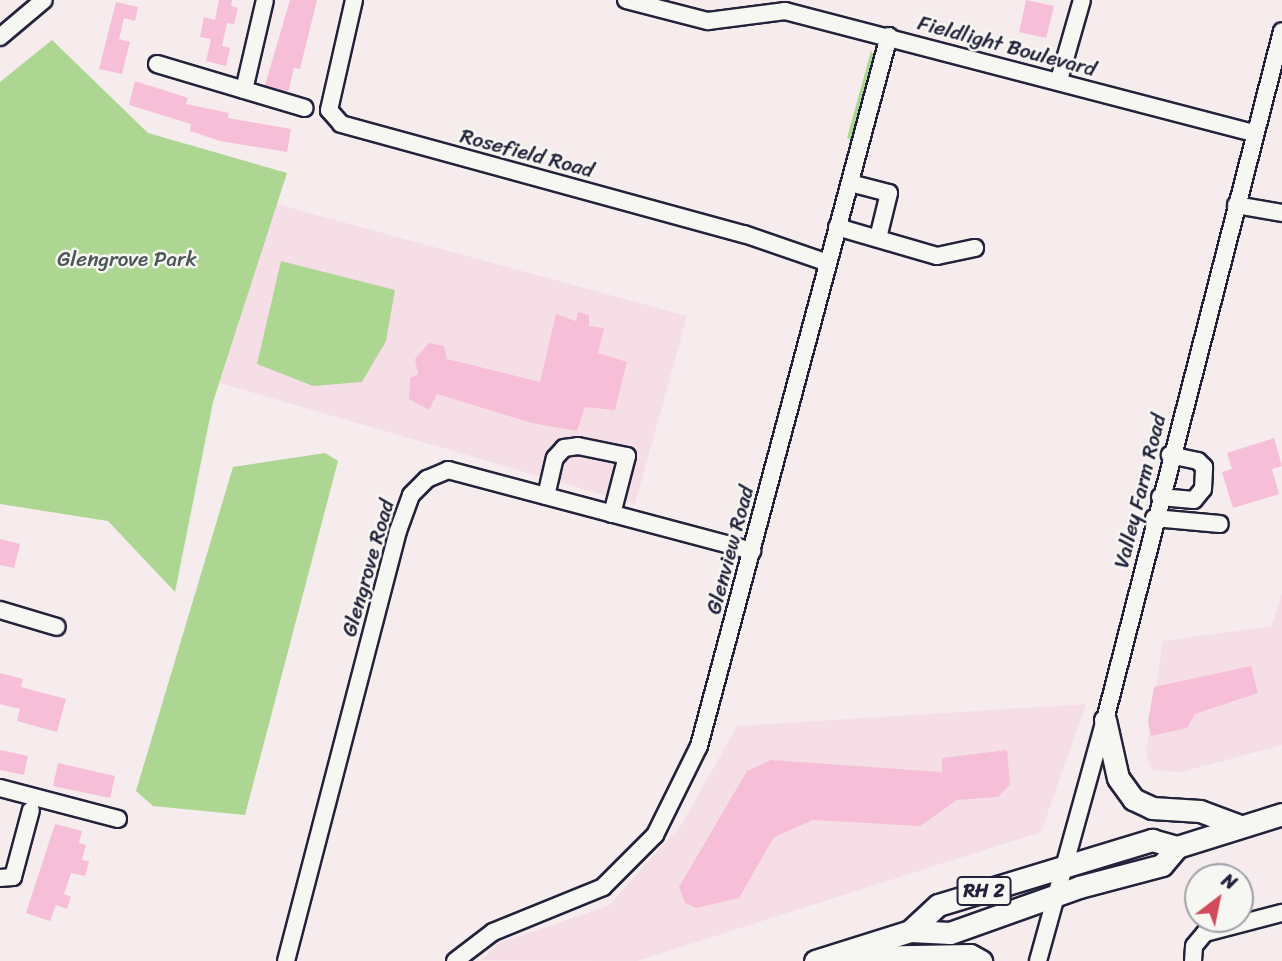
<!DOCTYPE html>
<html>
<head>
<meta charset="utf-8">
<style>
	body { margin:0 }
	#map { position:relative; width:1282px; height:961px; overflow:hidden; background:#f6ebed; font-family:Sriracha,sans-serif }
	div>[style] { position:absolute }
	[style*='--x'] { left:calc(var(--x)*1px); top:calc(var(--y)*1px); width:calc(var(--w)*1px); rotate:calc(var(--a)*1deg) }
	.built>* { inset:0; background:#f6dee6 }
	.green>* { inset:0; background:#aed693 }
	.building>* { inset:0; background:#f6bfd7 }
	.roads { filter:drop-shadow(2px 0 #22223b) drop-shadow(-2px 0 #22223b) drop-shadow(0 2px #22223b) drop-shadow(0 -2px #22223b) }
	.minor>* { height:16px; margin:-8px; padding:0 8px; transform-origin:8px; border-radius:8px; background:#f6f6f2 }
	.major>* { height:21px; margin:-10.5px; padding:0 10.5px; transform-origin:10.5px; border-radius:10.5px; background:#f6f6f2 }
	span { translate:-50% -50%; white-space:nowrap; text-align:center; line-height:1.15; -webkit-text-stroke:5px #f6f6f2; paint-order:stroke }
	.shield-label span { padding:2px 5px; background:#f6f6f2; border:2px solid; border-radius:5px; -webkit-text-stroke-width:0 }
	.shield-label { font-size:19px; color:#22223b; font-weight:700 }
	.street-label { font-size:21px; color:#22223b }
	.park-label { font-size:21px; color:#4c5855 }
	.north { position:absolute; left:1184px; top:863px; width:70px; height:70px; box-sizing:border-box; background:#f6f6f2; border:2px solid #a1a1a9; border-radius:50%; rotate:32deg; font-size:19px; font-weight:700; line-height:28px; text-align:center; color:#22223b }
	.north::after { content:''; display:block; margin:auto; width:24px; height:32px; background:#d1495b; clip-path:polygon(50% 0,100% 100%,50% 72%,0 100%) }
</style>
</head>
<body>
<div id="map">
	<div class="built">
		<div style="clip-path:polygon(276px 204px,687px 316px,635px 504px,220px 383px)"></div>
		<div style="clip-path:polygon(1282px 593px,1282px 745px,1182px 772px,1151px 770px,1146px 752px,1163px 641px,1272px 626px)"></div>
		<div style="clip-path:polygon(1086px 704px,1041px 832px,637px 961px,482px 960px,498px 943px,608px 906px,682px 824px,737px 726px)"></div>
	</div>
	<div class="green">
		<div style="clip-path:polygon(52px 40px,148px 133px,287px 173px,213px 402px,175px 592px,108px 521px,0 504px,0 82px)"></div>
		<div style="clip-path:polygon(871px 51px,875px 58px,852px 140px,847px 138px)"></div>
		<div style="clip-path:polygon(281px 261px,395px 290px,386px 341px,362px 382px,313px 386px,257px 364px)"></div>
		<div style="clip-path:polygon(325px 453px,338px 461px,245px 815px,153px 806px,136px 791px,233px 467px)"></div>
	</div>
	<div class="building">
		<div style="clip-path:polygon(219px 0,232px 0,231px 6px,238px 8px,234px 24px,227px 23px,222px 46px,230px 48px,226px 66px,206px 61px,211px 39px,200px 37px,204px 17px,215px 20px)"></div>
		<div style="clip-path:polygon(290px 0,317px 0,300px 69px,294px 68px,288px 92px,265px 85px)"></div>
		<div style="clip-path:polygon(1026px 0,1054px 6px,1046px 38px,1019px 32px)"></div>
		<div style="clip-path:polygon(116px 2px,138px 7px,135px 21px,124px 18px,119px 39px,130px 42px,122px 74px,99px 69px)"></div>
		<div style="clip-path:polygon(135px 81px,188px 98px,186px 104px,229px 113px,228px 118px,291px 129px,287px 152px,220px 141px,190px 131px,191px 124px,129px 105px)"></div>
		<div style="clip-path:polygon(578px 312px,589px 315px,589px 326px,604px 328px,598px 353px,627px 362px,615px 410px,585px 407px,577px 431px,532px 423px,437px 394px,429px 410px,409px 399px,410px 378px,418px 374px,415px 359px,429px 343px,444px 346px,447px 359px,540px 382px,556px 314px,576px 321px)"></div>
		<div style="clip-path:polygon(1274px 438px,1282px 466px,1272px 469px,1279px 494px,1233px 508px,1222px 472px,1232px 469px,1227px 453px)"></div>
		<div style="clip-path:polygon(0 539px,20px 544px,14px 568px,0 565px)"></div>
		<div style="clip-path:polygon(1251px 666px,1258px 693px,1195px 714px,1187px 728px,1151px 736px,1148px 722px,1154px 687px)"></div>
		<div style="clip-path:polygon(0 673px,23px 679px,21px 687px,66px 699px,57px 732px,17px 721px,20px 709px,0 704px)"></div>
		<div style="clip-path:polygon(0 750px,28px 756px,24px 775px,0 770px)"></div>
		<div style="clip-path:polygon(1007px 750px,1010px 785px,998px 797px,957px 800px,920px 826px,813px 820px,774px 837px,739px 898px,696px 908px,685px 903px,679px 887px,747px 771px,771px 760px,942px 772px,942px 758px)"></div>
		<div style="clip-path:polygon(58px 763px,115px 776px,110px 798px,53px 786px)"></div>
		<div style="clip-path:polygon(55px 824px,82px 831px,79px 843px,86px 845px,82px 860px,89px 861px,85px 876px,71px 873px,64px 894px,71px 897px,67px 909px,56px 905px,50px 921px,26px 913px)"></div>
	</div>
	<div class="roads">
		<div class="minor">
			<div style="--x:354;--y:0;--w:113;--a:102.8"></div>
			<div style="--x:329;--y:110;--w:18;--a:49"></div>
			<div style="--x:341;--y:124;--w:418;--a:15.3"></div>
			<div style="--x:744;--y:234;--w:89;--a:19"></div>
			<div style="--x:626;--y:0;--w:85;--a:14.4"></div>
			<div style="--x:708;--y:21;--w:78;--a:-7.4"></div>
			<div style="--x:785;--y:11;--w:484;--a:14.6"></div>
			<div style="--x:0;--y:37;--w:57;--a:-40.1"></div>
			<div style="--x:157;--y:64;--w:154;--a:16.6"></div>
			<div style="--x:1059;--y:80;--w:83;--a:-74"></div>
			<div style="--x:244;--y:90;--w:92;--a:-76.9"></div>
			<div style="--x:850;--y:183;--w:40;--a:14.4"></div>
			<div style="--x:889;--y:193;--w:46;--a:103.7"></div>
			<div style="--x:1236;--y:205;--w:47;--a:9.9"></div>
			<div style="--x:837;--y:227;--w:104;--a:16.2"></div>
			<div style="--x:937;--y:256;--w:39;--a:-12"></div>
			<div style="--x:546;--y:496;--w:39;--a:-77"></div>
			<div style="--x:555;--y:458;--w:13;--a:-48"></div>
			<div style="--x:564;--y:448;--w:14;--a:-8"></div>
			<div style="--x:578;--y:446;--w:50;--a:11.5"></div>
			<div style="--x:627;--y:456;--w:60;--a:104.5"></div>
			<div style="--x:1160;--y:497;--w:34;--a:5"></div>
			<div style="--x:1194;--y:500;--w:14;--a:-51"></div>
			<div style="--x:1203;--y:489;--w:22;--a:-87"></div>
			<div style="--x:1204;--y:467;--w:8;--a:-135"></div>
			<div style="--x:1198;--y:461;--w:29;--a:-168"></div>
			<div style="--x:1154;--y:518;--w:66;--a:5.2"></div>
			<div style="--x:0;--y:610;--w:59;--a:16.6"></div>
			<div style="--x:0;--y:788;--w:122;--a:14.7"></div>
			<div style="--x:0;--y:878;--w:13;--a:-4"></div>
			<div style="--x:13;--y:877;--w:69;--a:-75"></div>
			<div style="--x:286;--y:961;--w:444;--a:-75.4"></div>
			<div style="--x:398;--y:531;--w:38;--a:-70"></div>
			<div style="--x:411;--y:495;--w:23;--a:-45"></div>
			<div style="--x:427;--y:479;--w:23;--a:-23"></div>
			<div style="--x:448;--y:470;--w:315;--a:14.9"></div>
			<div style="--x:455;--y:961;--w:48;--a:-37.3"></div>
			<div style="--x:493;--y:932;--w:119;--a:-22.2"></div>
			<div style="--x:603;--y:887;--w:74;--a:-45"></div>
			<div style="--x:655;--y:835;--w:99;--a:-63.7"></div>
			<div style="--x:699;--y:746;--w:735;--a:-75.02"></div>
			<div style="--x:1038;--y:961;--w:250;--a:-74.5"></div>
			<div style="--x:1105;--y:720;--w:711;--a:-75.59"></div>
			<div style="--x:1193;--y:961;--w:15;--a:-86"></div>
			<div style="--x:1194;--y:946;--w:17;--a:-50"></div>
			<div style="--x:1205;--y:933;--w:80;--a:-14.6"></div>
		</div>
		<div class="major">
			<div style="--x:1105;--y:720;--w:59;--a:77.4"></div>
			<div style="--x:1118;--y:778;--w:26;--a:54"></div>
			<div style="--x:1133;--y:799;--w:21;--a:25"></div>
			<div style="--x:1152;--y:808;--w:48;--a:3.6"></div>
			<div style="--x:1200;--y:811;--w:43;--a:20.6"></div>
			<div style="--x:910;--y:931;--w:38;--a:-43"></div>
			<div style="--x:938;--y:905;--w:224;--a:-16.9"></div>
			<div style="--x:1152;--y:840;--w:26;--a:16"></div>
			<div style="--x:858;--y:957;--w:112;--a:-1"></div>
			<div style="--x:970;--y:955;--w:13;--a:29"></div>
			<div style="--x:815;--y:961;--w:100;--a:-17.5"></div>
			<div style="--x:910;--y:931;--w:40;--a:2.9"></div>
			<div style="--x:950;--y:933;--w:137;--a:-19.6"></div>
			<div style="--x:1079;--y:887;--w:86;--a:-14.8"></div>
			<div style="--x:1162;--y:865;--w:23;--a:-50"></div>
			<div style="--x:1177;--y:847;--w:110;--a:-17.4"></div>
		</div>
	</div>
	<div class="shield-label">
		<span style="left:984px;top:891px">RH 2</span>
	</div>
	<div class="street-label">
		<span style="left:1007px;top:46px;rotate:15deg">Fieldlight Boulevard</span>
		<span style="left:527px;top:153px;rotate:15deg">Rosefield Road</span>
		<span style="left:1140px;top:491px;rotate:-76deg">Valley Farm Road</span>
		<span style="left:730px;top:550px;rotate:-75deg">Glenview Road</span>
		<span style="left:368px;top:568px;rotate:-74deg">Glengrove Road</span>
	</div>
	<div class="park-label">
		<span style="left:127px;top:259px">Glengrove Park</span>
	</div>
	<div class="north">N</div>
</div>
</body>
</html>
